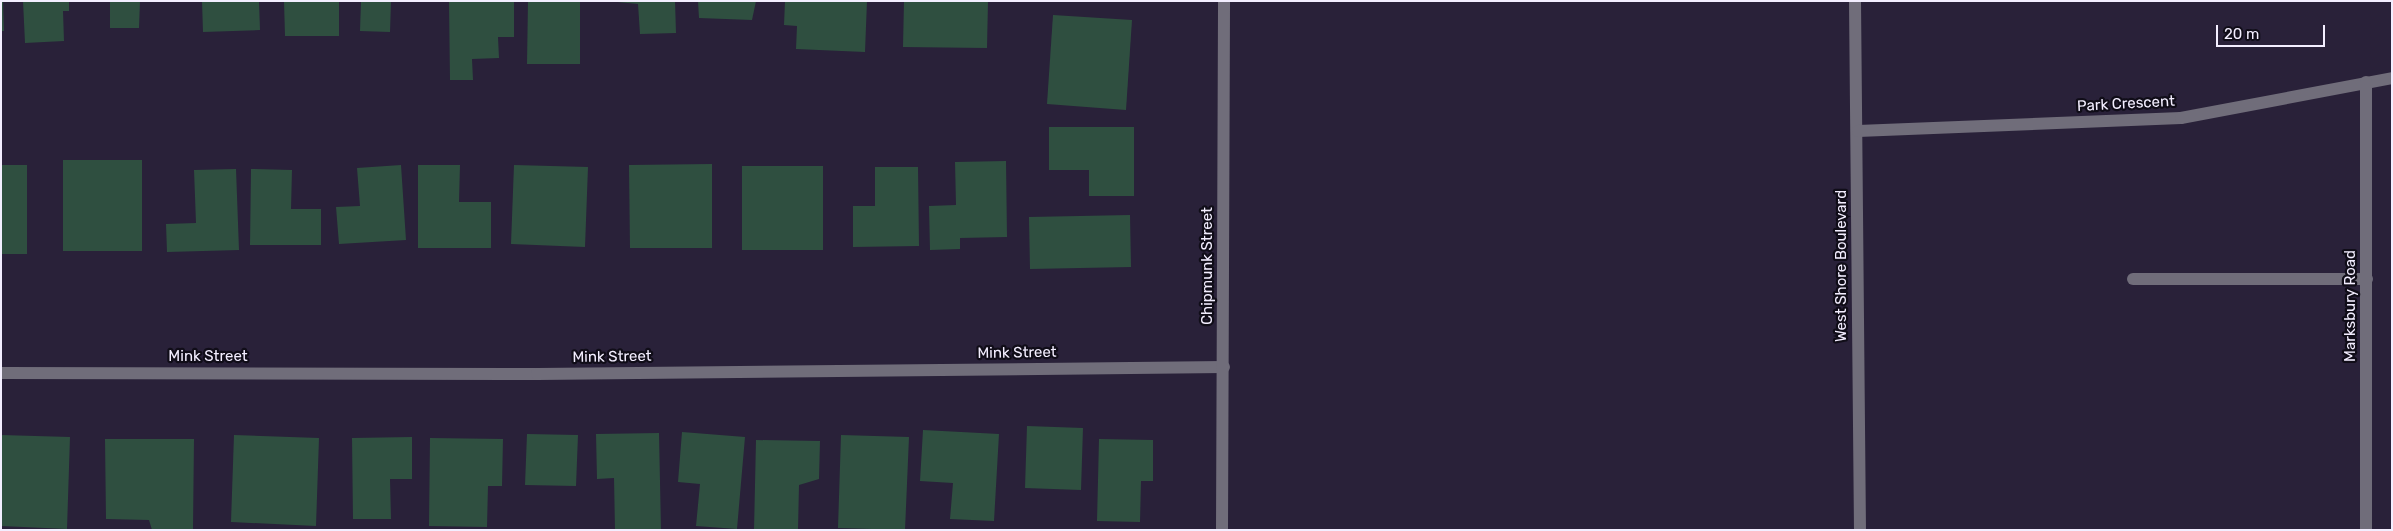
<!DOCTYPE html>
<html>
<head>
<meta charset="utf-8">
<style>
	body { margin:0 }
	#map { position:relative; width:2393px; height:531px; overflow:hidden; background:#292139; font-family:Rubik,sans-serif }
	div>[style] { position:absolute }
	[style*='--x'] { left:calc(var(--x)*1px); top:calc(var(--y)*1px); width:calc(var(--w)*1px); rotate:calc(var(--a)*1deg) }
	.building>* { inset:0; background:#2f4f40 }
	.minor>* { height:12px; margin:-6px; padding:0 6px; transform-origin:6px; border-radius:6px; background:#706d7a }
	span { translate:-50% -50%; white-space:nowrap; text-align:center; line-height:1.15; -webkit-text-stroke:4.5px #100d18; paint-order:stroke }
	.street-label { font-size:15px; color:#f3eeff }
	.frame { position:absolute; inset:0; border:2px solid #f3eeff; pointer-events:none }
	.scale { position:absolute; left:2216px; top:25px; width:109px; height:22px; box-sizing:border-box; border:2px solid #f3eeff; border-top:0; padding-left:6px; font-size:15px; line-height:18px; white-space:nowrap; color:#f3eeff; -webkit-text-stroke:4px #100d18; paint-order:stroke }
</style>
</head>
<body>
<div id="map">
	<div class="building">
		<div style="clip-path:polygon(1px 1px,3px 1px,4px 31px,1px 31px)"></div>
		<div style="clip-path:polygon(23px 1px,69px 1px,69px 11px,63px 11px,64px 41px,25px 43px)"></div>
		<div style="clip-path:polygon(110px 1px,140px 1px,139px 28px,110px 28px)"></div>
		<div style="clip-path:polygon(202px 1px,259px 1px,260px 30px,203px 32px)"></div>
		<div style="clip-path:polygon(284px 1px,339px 1px,339px 36px,285px 36px)"></div>
		<div style="clip-path:polygon(361px 1px,391px 1px,390px 32px,360px 31px)"></div>
		<div style="clip-path:polygon(449px 1px,514px 1px,514px 37px,498px 37px,499px 58px,472px 59px,473px 80px,450px 80px)"></div>
		<div style="clip-path:polygon(528px 1px,580px 1px,580px 64px,527px 64px)"></div>
		<div style="clip-path:polygon(607px 1px,675px 1px,676px 33px,640px 34px,638px 4px)"></div>
		<div style="clip-path:polygon(698px 1px,756px 1px,752px 20px,699px 18px)"></div>
		<div style="clip-path:polygon(785px 1px,867px 1px,865px 52px,796px 49px,797px 26px,784px 25px)"></div>
		<div style="clip-path:polygon(904px 1px,988px 1px,987px 48px,903px 47px)"></div>
		<div style="clip-path:polygon(1053px 15px,1132px 20px,1126px 110px,1047px 104px)"></div>
		<div style="clip-path:polygon(1049px 127px,1134px 127px,1134px 196px,1089px 196px,1089px 170px,1049px 170px)"></div>
		<div style="clip-path:polygon(63px 160px,142px 160px,142px 251px,63px 251px)"></div>
		<div style="clip-path:polygon(1006px 161px,1007px 237px,960px 238px,960px 249px,930px 250px,929px 206px,956px 205px,955px 162px)"></div>
		<div style="clip-path:polygon(712px 164px,712px 248px,630px 248px,629px 165px)"></div>
		<div style="clip-path:polygon(1px 165px,27px 165px,27px 254px,1px 254px)"></div>
		<div style="clip-path:polygon(401px 165px,406px 240px,339px 244px,336px 207px,360px 206px,357px 168px)"></div>
		<div style="clip-path:polygon(418px 165px,460px 165px,459px 202px,491px 202px,491px 248px,418px 248px)"></div>
		<div style="clip-path:polygon(514px 165px,588px 167px,585px 247px,511px 244px)"></div>
		<div style="clip-path:polygon(742px 166px,823px 166px,823px 250px,742px 250px)"></div>
		<div style="clip-path:polygon(875px 167px,918px 167px,919px 246px,853px 247px,853px 206px,875px 206px)"></div>
		<div style="clip-path:polygon(236px 169px,239px 250px,167px 252px,166px 224px,196px 223px,194px 170px)"></div>
		<div style="clip-path:polygon(251px 169px,292px 170px,291px 209px,321px 209px,321px 245px,250px 245px)"></div>
		<div style="clip-path:polygon(1130px 215px,1131px 267px,1030px 269px,1029px 217px)"></div>
		<div style="clip-path:polygon(1027px 426px,1083px 428px,1081px 490px,1025px 488px)"></div>
		<div style="clip-path:polygon(923px 430px,999px 434px,994px 521px,950px 519px,953px 483px,920px 481px)"></div>
		<div style="clip-path:polygon(682px 432px,745px 437px,737px 529px,696px 526px,700px 484px,678px 482px)"></div>
		<div style="clip-path:polygon(659px 433px,661px 530px,615px 530px,614px 478px,597px 479px,596px 434px)"></div>
		<div style="clip-path:polygon(527px 434px,578px 435px,576px 486px,525px 485px)"></div>
		<div style="clip-path:polygon(1px 435px,70px 437px,67px 529px,1px 526px)"></div>
		<div style="clip-path:polygon(234px 435px,319px 438px,316px 526px,231px 522px)"></div>
		<div style="clip-path:polygon(841px 435px,909px 437px,905px 530px,838px 528px)"></div>
		<div style="clip-path:polygon(412px 437px,412px 479px,390px 479px,391px 519px,353px 519px,352px 438px)"></div>
		<div style="clip-path:polygon(430px 438px,503px 439px,502px 486px,488px 486px,487px 527px,429px 526px)"></div>
		<div style="clip-path:polygon(105px 439px,194px 439px,193px 529px,152px 530px,149px 520px,106px 519px)"></div>
		<div style="clip-path:polygon(1099px 439px,1153px 440px,1153px 481px,1141px 481px,1140px 522px,1097px 521px)"></div>
		<div style="clip-path:polygon(756px 440px,820px 441px,819px 479px,799px 485px,798px 530px,754px 530px)"></div>
	</div>
	<div class="minor">
		<div style="--x:1855;--y:1;--w:529;--a:89.46"></div>
		<div style="--x:1858;--y:131;--w:323;--a:-2.3"></div>
		<div style="--x:2181;--y:118;--w:215;--a:-10.7"></div>
		<div style="--x:2133;--y:279;--w:234;--a:0"></div>
		<div style="--x:1;--y:373;--w:536;--a:0.11"></div>
		<div style="--x:537;--y:374;--w:687;--a:-0.58"></div>
		<div style="--x:1222;--y:530;--w:529;--a:-89.78"></div>
		<div style="--x:2366;--y:530;--w:448;--a:-90"></div>
	</div>
	<div class="street-label">
		<span style="left:2126px;top:104px;rotate:-3deg">Park Crescent</span>
		<span style="left:1208px;top:266px;rotate:-90deg">Chipmunk Street</span>
		<span style="left:1842px;top:266px;rotate:-90deg">West Shore Boulevard</span>
		<span style="left:2351px;top:306px;rotate:-90deg">Marksbury Road</span>
		<span style="left:1017px;top:353px;rotate:-1deg">Mink Street</span>
		<span style="left:208px;top:357px">Mink Street</span>
		<span style="left:612px;top:357px;rotate:-1deg">Mink Street</span>
	</div>
	<div class="frame"></div>
	<div class="scale">20 m</div>
</div>
</body>
</html>
